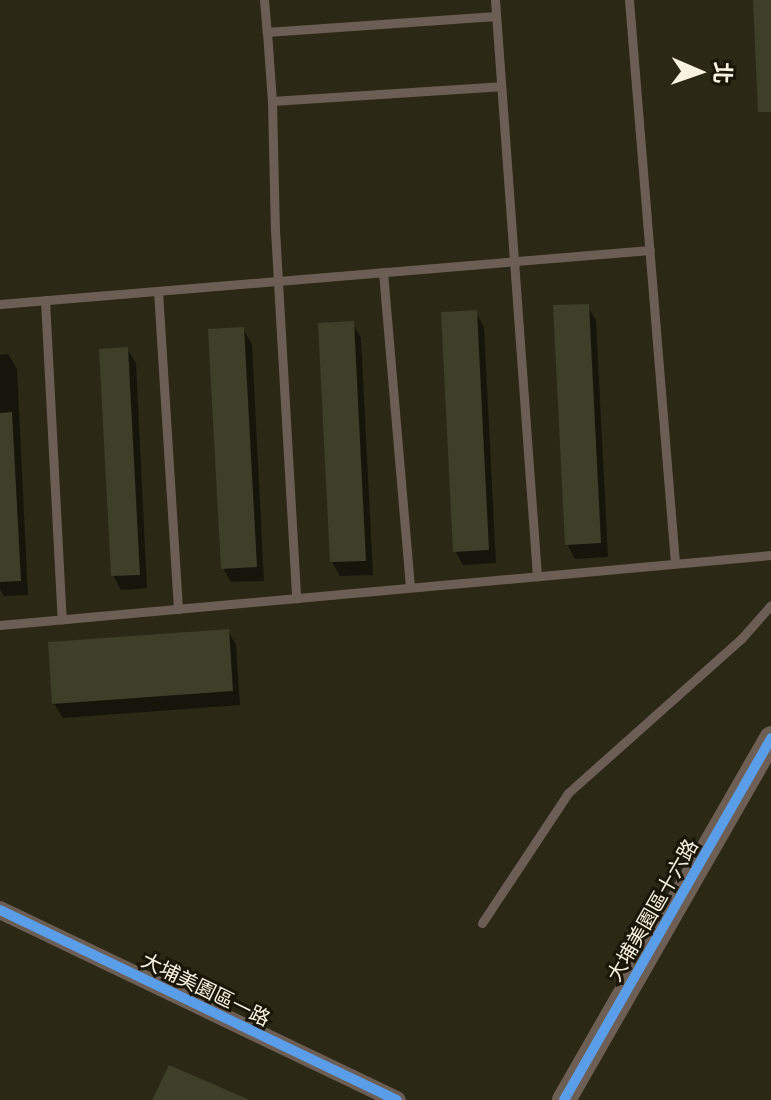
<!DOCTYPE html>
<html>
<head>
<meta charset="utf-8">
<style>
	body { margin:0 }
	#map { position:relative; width:771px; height:1100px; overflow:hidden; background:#2c2816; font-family:Quicksand,"Noto Sans TC",sans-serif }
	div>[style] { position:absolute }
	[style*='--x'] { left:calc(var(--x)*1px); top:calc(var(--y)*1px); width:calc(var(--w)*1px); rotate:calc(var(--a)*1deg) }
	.shadow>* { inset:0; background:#0007 }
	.building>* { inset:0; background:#3e3e29 }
	.lane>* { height:9px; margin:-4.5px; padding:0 4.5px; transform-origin:4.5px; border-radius:4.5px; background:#6c5e55 }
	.street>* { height:18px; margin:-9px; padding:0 9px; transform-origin:9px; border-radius:9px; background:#6c5e55 }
	.secondary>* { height:24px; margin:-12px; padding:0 12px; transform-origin:12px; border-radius:12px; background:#6d5f54 }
	.cycleway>* { height:10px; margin:-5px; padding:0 5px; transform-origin:5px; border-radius:5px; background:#5a9eea }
	span { translate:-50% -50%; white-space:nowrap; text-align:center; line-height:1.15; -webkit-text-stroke:6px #1a1608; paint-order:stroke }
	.street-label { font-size:20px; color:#f8f3e1 }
	.north { position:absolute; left:659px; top:32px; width:80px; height:80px; -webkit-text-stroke:6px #1a1608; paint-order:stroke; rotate:92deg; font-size:22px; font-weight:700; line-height:32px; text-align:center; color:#f8f3e1 }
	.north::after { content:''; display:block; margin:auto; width:28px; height:36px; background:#f8f3e1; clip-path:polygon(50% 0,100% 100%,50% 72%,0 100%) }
</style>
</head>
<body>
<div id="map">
	<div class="shadow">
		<div style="clip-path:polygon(587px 306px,596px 320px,608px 557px,575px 559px,567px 544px)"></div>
		<div style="clip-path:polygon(475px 312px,484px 327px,496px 563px,463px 565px,455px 551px)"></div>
		<div style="clip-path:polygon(353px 324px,361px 338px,373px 575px,340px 576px,332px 562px)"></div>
		<div style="clip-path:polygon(243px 329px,252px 344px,264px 581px,231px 582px,223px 568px)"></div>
		<div style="clip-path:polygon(127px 349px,136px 363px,147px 588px,121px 590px,113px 575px)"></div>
		<div style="clip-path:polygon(8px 354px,17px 369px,28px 595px,4px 596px,0 589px,0 355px)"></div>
		<div style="clip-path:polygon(228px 631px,236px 645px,240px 705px,63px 718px,54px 704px)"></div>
	</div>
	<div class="building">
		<div style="clip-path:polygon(753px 0,771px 0,771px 112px,758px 112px)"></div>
		<div style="clip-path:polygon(589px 304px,601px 543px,565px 545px,553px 305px)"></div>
		<div style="clip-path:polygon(477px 310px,489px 550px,453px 552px,441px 312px)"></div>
		<div style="clip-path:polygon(354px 321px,366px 561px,330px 562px,318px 323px)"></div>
		<div style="clip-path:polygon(244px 327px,257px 567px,221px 569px,208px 329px)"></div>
		<div style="clip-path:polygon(128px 347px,140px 575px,111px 576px,99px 349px)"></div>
		<div style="clip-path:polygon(12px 412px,21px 581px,0 582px,0 413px)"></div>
		<div style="clip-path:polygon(229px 629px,233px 691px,52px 704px,48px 642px)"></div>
		<div style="clip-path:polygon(169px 1065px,250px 1100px,152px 1100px)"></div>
	</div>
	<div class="lane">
		<div style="--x:264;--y:0;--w:32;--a:85"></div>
		<div style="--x:495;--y:0;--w:578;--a:85.83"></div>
		<div style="--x:629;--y:0;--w:565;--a:85.33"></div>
		<div style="--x:496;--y:16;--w:230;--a:176"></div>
		<div style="--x:267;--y:32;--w:69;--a:85.9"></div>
		<div style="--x:272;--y:101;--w:229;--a:-3.7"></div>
		<div style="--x:272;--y:101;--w:129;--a:88.7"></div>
		<div style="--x:275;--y:230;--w:369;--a:86.7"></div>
		<div style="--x:383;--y:272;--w:316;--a:85.1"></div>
		<div style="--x:158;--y:291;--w:319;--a:86.4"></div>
		<div style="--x:45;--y:300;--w:320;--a:87"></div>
		<div style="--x:0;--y:304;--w:652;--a:-4.75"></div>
		<div style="--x:0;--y:625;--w:774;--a:-5.19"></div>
		<div style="--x:482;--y:923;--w:156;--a:-56.5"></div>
		<div style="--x:568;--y:793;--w:232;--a:-41.7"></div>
		<div style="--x:741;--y:639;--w:45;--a:-48.6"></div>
	</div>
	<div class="street">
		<div style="--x:0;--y:910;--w:440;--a:25.6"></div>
	</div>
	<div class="secondary">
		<div style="--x:564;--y:1100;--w:417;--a:-60.2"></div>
	</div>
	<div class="cycleway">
		<div style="--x:0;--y:910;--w:440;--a:25.6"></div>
		<div style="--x:564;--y:1100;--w:417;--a:-60.2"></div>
	</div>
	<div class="street-label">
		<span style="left:652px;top:910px;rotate:-60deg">大埔美園區十六路</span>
		<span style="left:206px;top:989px;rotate:26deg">大埔美園區一路</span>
	</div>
	<div class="north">北</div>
</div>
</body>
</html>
